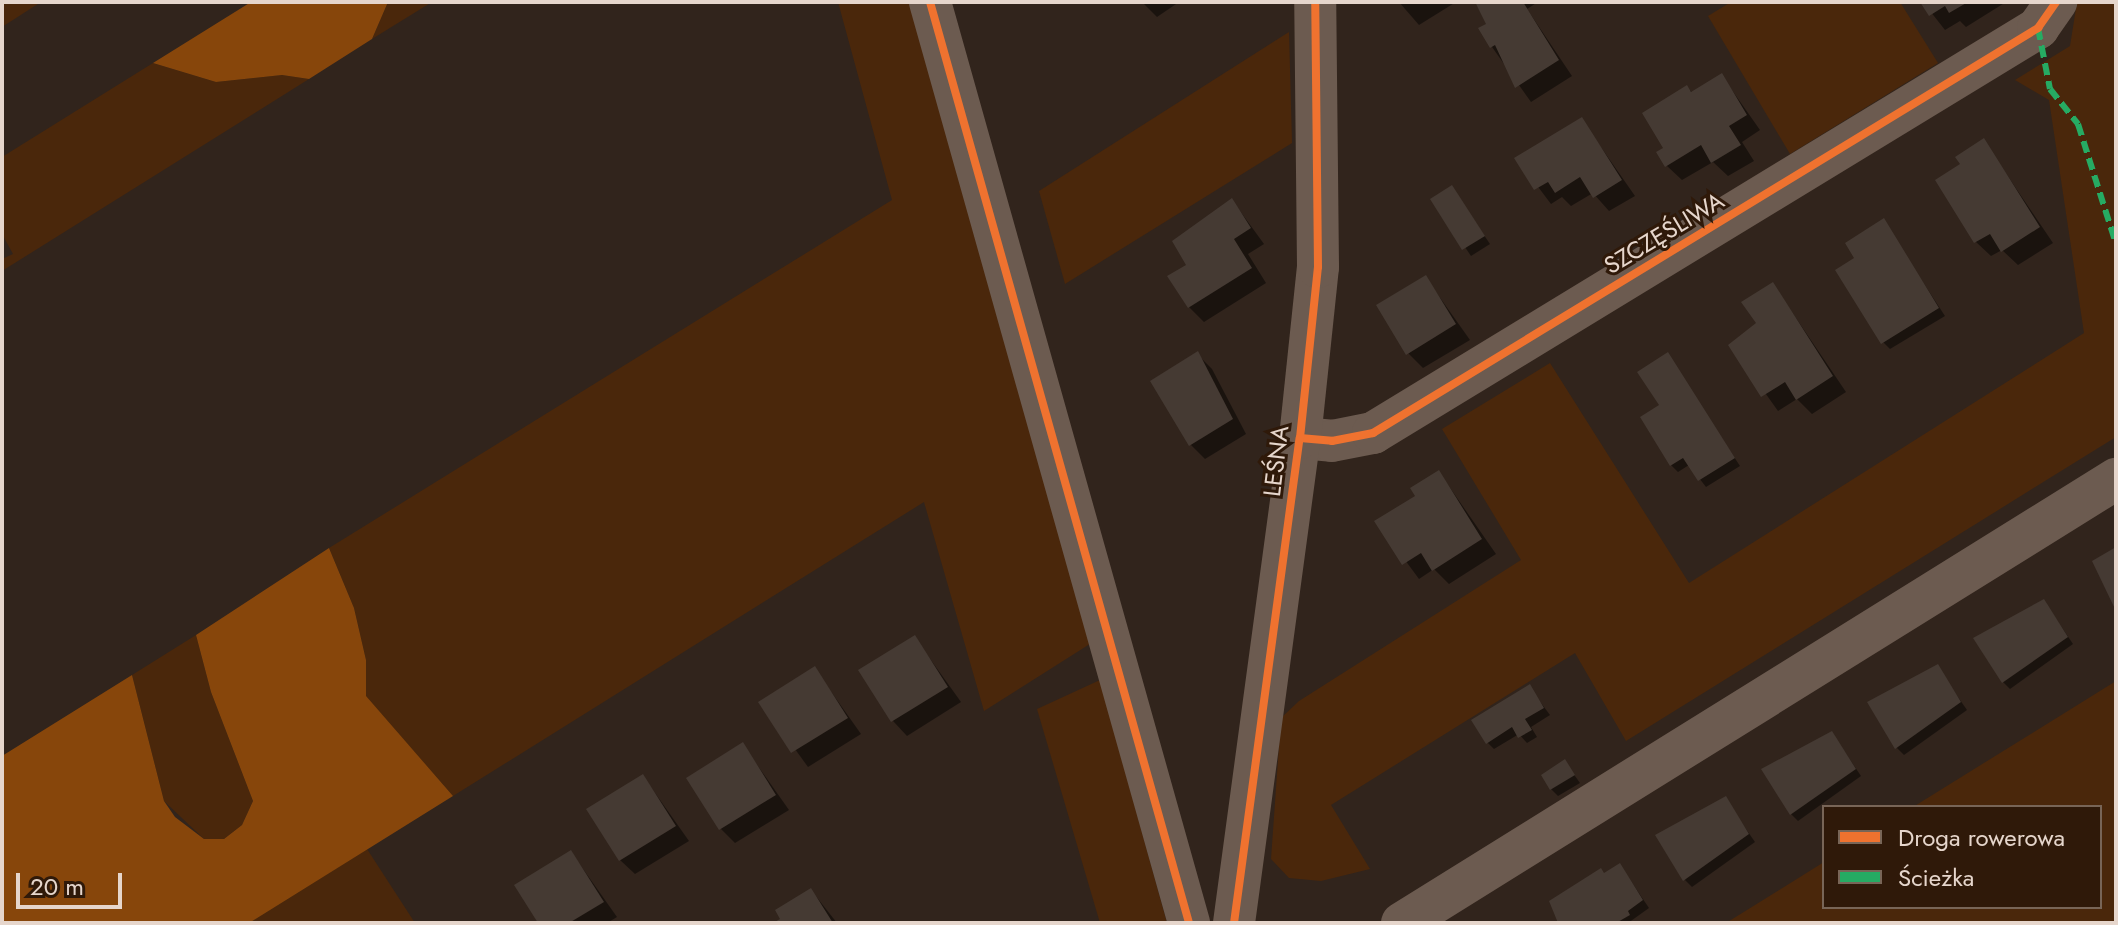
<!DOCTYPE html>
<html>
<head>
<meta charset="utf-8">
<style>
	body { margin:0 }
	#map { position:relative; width:2118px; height:925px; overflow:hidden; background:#31241c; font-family:Jost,sans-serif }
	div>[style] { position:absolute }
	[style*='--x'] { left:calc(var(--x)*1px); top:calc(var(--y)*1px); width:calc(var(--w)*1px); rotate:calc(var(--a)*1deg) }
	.green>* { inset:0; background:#4a270b }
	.forest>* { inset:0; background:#87460b }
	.shadow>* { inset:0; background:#0007 }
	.building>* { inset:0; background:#453a33 }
	.minor>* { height:42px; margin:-21px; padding:0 21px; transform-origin:21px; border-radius:21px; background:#6c5b50 }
	.quiet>* { height:6px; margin-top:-3px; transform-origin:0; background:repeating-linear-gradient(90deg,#26ab63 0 12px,transparent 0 18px) }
	.cycleway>* { height:8px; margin:-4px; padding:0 4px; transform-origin:4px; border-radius:4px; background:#ef722f }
	span { translate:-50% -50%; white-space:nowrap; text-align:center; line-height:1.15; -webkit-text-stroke:6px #2f1909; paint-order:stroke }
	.street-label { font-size:24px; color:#e6d6cc }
	.frame { position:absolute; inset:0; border:4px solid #e6d6cc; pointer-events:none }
	.legend { position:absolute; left:1822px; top:805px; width:280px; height:104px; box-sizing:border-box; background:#2f1909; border:2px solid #786557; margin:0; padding:10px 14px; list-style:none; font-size:24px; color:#e6d6cc }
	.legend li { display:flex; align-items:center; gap:16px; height:40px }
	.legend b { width:40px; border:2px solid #786557 }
	.scale { position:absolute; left:16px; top:873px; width:106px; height:36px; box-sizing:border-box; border:4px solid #e6d6cc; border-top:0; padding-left:10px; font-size:24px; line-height:28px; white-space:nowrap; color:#e6d6cc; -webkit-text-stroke:6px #2f1909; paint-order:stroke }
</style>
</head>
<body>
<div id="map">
	<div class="green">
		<div style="clip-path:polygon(2px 2px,41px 2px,2px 27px)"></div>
		<div style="clip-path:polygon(388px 2px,432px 2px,372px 39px)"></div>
		<div style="clip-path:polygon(838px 2px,909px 2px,1093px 642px,984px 711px,924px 502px,453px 796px,365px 696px,366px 660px,354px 608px,329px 548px,892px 200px)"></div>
		<div style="clip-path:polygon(1731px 2px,1900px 2px,1938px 63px,1790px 154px,1708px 16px)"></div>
		<div style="clip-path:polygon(2077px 2px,2116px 2px,2116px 437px,1626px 741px,1575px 653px,1331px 805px,1370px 869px,1321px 881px,1289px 878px,1271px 859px,1281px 718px,1299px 701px,1521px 560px,1442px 429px,1550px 363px,1689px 583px,2084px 333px,2049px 100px,2015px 80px,2070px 46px)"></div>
		<div style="clip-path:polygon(1289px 32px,1292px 143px,1065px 284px,1039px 191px)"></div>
		<div style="clip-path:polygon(153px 63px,216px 82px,282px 75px,309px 79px,2px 271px,2px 259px,13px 254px,2px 234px,2px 157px)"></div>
		<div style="clip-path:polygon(196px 635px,211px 692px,253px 801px,242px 825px,224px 839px,204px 839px,164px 801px,132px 675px)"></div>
		<div style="clip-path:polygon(1100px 680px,1167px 923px,1100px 923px,1037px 709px)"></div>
		<div style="clip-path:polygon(2116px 681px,2116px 923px,1726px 923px,1824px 862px,1824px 907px,2100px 907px,2100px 807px,1913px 807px)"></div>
		<div style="clip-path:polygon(367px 849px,415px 923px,249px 923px)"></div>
	</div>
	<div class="forest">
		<div style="clip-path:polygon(251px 2px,388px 2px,372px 39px,309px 79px,282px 75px,216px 82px,153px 63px)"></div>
		<div style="clip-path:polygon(329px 548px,354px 608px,366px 660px,366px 696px,453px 796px,249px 923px,2px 923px,2px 756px,132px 675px,164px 801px,175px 817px,204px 839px,224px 839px,242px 825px,253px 801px,211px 692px,196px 635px)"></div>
	</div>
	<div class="shadow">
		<div style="clip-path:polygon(1142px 2px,1179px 2px,1157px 17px)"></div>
		<div style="clip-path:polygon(1399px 2px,1456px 2px,1419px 25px)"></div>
		<div style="clip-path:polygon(1538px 2px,1527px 9px,1572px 76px,1531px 102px,1492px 47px,1488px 24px,1476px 4px)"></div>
		<div style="clip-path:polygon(1923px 2px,2006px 2px,1966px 27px,1960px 21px,1945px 30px)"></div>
		<div style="clip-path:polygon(1722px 76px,1760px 130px,1742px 142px,1754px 161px,1728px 176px,1713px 162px,1682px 180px,1667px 166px,1666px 149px,1687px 88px,1693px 93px)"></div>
		<div style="clip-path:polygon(1582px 120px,1635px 196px,1609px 211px,1593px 193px,1571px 206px,1562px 197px,1551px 204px,1517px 159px)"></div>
		<div style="clip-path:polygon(1984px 141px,2053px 243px,2018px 265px,2002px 250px,1991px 256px,1976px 242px,1962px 165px)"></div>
		<div style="clip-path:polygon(1452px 188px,1490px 244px,1471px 256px,1433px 200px)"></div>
		<div style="clip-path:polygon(1232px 200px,1264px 244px,1248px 254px,1266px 283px,1204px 322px,1189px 307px,1189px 266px)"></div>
		<div style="clip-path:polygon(1883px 221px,1945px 316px,1890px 349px,1883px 342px,1857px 259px)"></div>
		<div style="clip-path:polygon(1426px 278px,1470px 340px,1423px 368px,1408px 353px)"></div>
		<div style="clip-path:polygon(1773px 284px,1846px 392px,1812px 414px,1797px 399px,1778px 411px,1731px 345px,1758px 324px)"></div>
		<div style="clip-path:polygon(1197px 354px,1212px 369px,1246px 434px,1205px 459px,1190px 444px)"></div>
		<div style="clip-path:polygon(1667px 355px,1740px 466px,1706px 487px,1689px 465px,1678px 472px,1671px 465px,1661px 406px)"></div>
		<div style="clip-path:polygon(1439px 472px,1496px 554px,1449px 584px,1434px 569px,1419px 579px,1377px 522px,1417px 496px)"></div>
		<div style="clip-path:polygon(2044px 601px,2073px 644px,2010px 689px,2003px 682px)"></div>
		<div style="clip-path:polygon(915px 638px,961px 702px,907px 736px,893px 721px)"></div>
		<div style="clip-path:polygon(1937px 667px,1967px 710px,1904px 755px,1897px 748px)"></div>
		<div style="clip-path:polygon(815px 669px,861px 734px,808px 767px,761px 702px)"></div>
		<div style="clip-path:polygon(1529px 687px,1550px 715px,1531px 727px,1537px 737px,1527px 743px,1519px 734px,1494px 749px,1487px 742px)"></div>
		<div style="clip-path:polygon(1832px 733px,1861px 776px,1798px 821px,1791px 814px)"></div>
		<div style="clip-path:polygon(743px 745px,789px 810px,735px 843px,721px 829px)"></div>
		<div style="clip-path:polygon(1565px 762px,1580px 783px,1558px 796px,1551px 789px)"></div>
		<div style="clip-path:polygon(643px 776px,689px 841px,635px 874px,620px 860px)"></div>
		<div style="clip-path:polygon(1725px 799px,1755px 842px,1692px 887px,1685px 880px)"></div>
		<div style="clip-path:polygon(571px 852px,617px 917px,607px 923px,540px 923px)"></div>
		<div style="clip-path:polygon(1620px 865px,1649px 908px,1628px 923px,1565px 923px,1605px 874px)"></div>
		<div style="clip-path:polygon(811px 890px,837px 923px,777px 923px)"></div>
	</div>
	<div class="building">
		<div style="clip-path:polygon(1475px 2px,1523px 2px,1559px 60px,1515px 88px,1495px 45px,1490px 48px,1478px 28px,1486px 24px)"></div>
		<div style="clip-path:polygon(1920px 2px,1968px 2px,1949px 13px,1945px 6px,1929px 16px)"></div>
		<div style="clip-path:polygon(1722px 73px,1747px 115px,1729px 126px,1741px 145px,1711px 163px,1701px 145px,1665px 167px,1656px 152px,1663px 148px,1642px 113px,1687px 85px,1691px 92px)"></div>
		<div style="clip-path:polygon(1582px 117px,1622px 180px,1593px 198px,1580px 177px,1555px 193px,1548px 182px,1534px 190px,1514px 158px)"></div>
		<div style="clip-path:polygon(1984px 138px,2040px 227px,2001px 252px,1990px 234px,1974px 243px,1935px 180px,1960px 164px,1955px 157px)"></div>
		<div style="clip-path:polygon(1452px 185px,1485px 236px,1462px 250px,1430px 199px)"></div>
		<div style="clip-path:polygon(1232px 198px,1251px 228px,1234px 239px,1252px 268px,1188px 308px,1167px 276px,1186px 265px,1172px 241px)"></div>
		<div style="clip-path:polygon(1884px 218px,1939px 308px,1881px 344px,1835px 270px,1854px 258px,1845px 243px)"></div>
		<div style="clip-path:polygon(1426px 275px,1456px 324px,1406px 355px,1376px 305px)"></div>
		<div style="clip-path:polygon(1773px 282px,1833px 376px,1796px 400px,1785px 382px,1761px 397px,1728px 345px,1756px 323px,1741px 302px)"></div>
		<div style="clip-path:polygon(1198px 351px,1233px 419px,1189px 446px,1150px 381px)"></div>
		<div style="clip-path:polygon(1668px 352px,1735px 458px,1698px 481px,1683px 458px,1670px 466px,1640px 417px,1659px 405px,1637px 372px)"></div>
		<div style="clip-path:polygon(1439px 470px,1482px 539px,1432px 571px,1421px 553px,1402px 565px,1374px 521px,1415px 496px,1410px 488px)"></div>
		<div style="clip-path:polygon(2116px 547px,2116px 611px,2092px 561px)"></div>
		<div style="clip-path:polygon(2044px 599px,2068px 637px,2002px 683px,1973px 638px)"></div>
		<div style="clip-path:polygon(915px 635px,948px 687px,891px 722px,858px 670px)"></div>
		<div style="clip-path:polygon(1938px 664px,1961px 702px,1895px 749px,1867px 702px)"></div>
		<div style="clip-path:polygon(815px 666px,848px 718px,791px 753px,758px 702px)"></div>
		<div style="clip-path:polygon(1530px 684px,1544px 708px,1525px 719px,1532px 730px,1518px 738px,1512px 727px,1486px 744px,1471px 720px)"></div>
		<div style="clip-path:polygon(1832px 731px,1856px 769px,1790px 815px,1761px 769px)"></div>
		<div style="clip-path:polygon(743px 742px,776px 795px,719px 830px,686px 778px)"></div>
		<div style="clip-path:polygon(1565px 759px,1575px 775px,1550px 790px,1541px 775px)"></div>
		<div style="clip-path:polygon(643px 774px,676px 826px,619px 861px,586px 809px)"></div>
		<div style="clip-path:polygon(1726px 796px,1749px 834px,1683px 881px,1655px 835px)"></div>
		<div style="clip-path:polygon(571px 850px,604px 902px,569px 923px,538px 923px,514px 885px)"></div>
		<div style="clip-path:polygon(1620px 863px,1643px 900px,1628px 911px,1630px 915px,1616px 923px,1558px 923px,1549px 901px,1601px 868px,1604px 873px)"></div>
		<div style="clip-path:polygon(811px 888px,833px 923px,773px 923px,780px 919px,775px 910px)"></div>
	</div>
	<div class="minor">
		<div style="--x:930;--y:2;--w:957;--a:74.29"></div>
		<div style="--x:1300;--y:438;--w:32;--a:5"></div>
		<div style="--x:1332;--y:441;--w:42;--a:-11"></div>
		<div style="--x:1373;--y:433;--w:779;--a:-31.34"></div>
		<div style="--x:2038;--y:28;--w:32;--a:-55"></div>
		<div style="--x:1234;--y:923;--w:489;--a:-82.3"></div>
		<div style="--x:1300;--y:438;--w:172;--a:-84"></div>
		<div style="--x:1318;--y:267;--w:265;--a:-90.6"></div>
		<div style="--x:1402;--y:923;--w:841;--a:-31.88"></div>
	</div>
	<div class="quiet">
		<div style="--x:2038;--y:28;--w:62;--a:78.9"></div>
		<div style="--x:2050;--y:89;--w:45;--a:51.3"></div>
		<div style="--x:2078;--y:124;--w:126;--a:72.4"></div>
	</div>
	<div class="cycleway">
		<div style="--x:930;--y:2;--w:957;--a:74.29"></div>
		<div style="--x:1300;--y:438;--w:32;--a:5"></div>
		<div style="--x:1332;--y:441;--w:42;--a:-11"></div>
		<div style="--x:1373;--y:433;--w:779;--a:-31.34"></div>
		<div style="--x:2038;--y:28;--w:32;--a:-55"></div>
		<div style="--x:1234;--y:923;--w:489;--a:-82.3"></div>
		<div style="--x:1300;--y:438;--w:172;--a:-84"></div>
		<div style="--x:1318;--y:267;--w:265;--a:-90.6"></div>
	</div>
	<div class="street-label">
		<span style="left:1664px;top:233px;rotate:-31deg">SZCZĘŚLIWA</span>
		<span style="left:1276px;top:461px;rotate:-83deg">LEŚNA</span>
	</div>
	<div class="frame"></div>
	<ul class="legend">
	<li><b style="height:10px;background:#ef722f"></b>Droga rowerowa</li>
	<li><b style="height:10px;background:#26ab63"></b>Ścieżka</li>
	</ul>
	<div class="scale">20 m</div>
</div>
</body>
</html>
